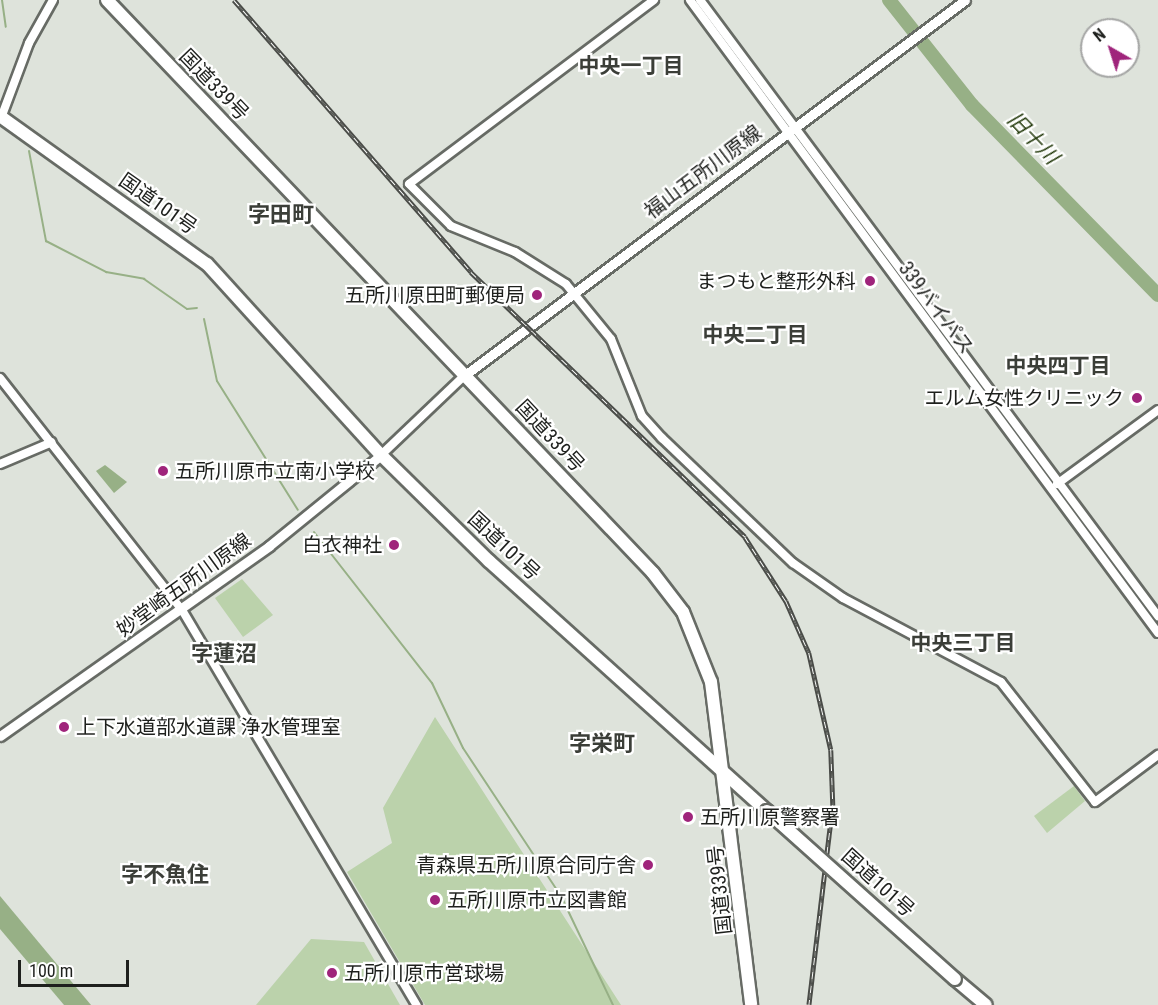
<!DOCTYPE html>
<html>
<head>
<meta charset="utf-8">
<style>
	body { margin:0 }
	#map { position:relative; width:1158px; height:1005px; overflow:hidden; background:#dee3db; font-family:"Roboto Condensed","Noto Sans JP",sans-serif }
	div>[style] { position:absolute }
	[style*='--x'] { left:calc(var(--x)*1px); top:calc(var(--y)*1px); width:calc(var(--w)*1px); rotate:calc(var(--a)*1deg) }
	.green>* { inset:0; background:#bbd2ab }
	.water>* { inset:0; background:#97b086 }
	.stream>* { height:2px; margin:-1px; padding:0 1px; transform-origin:1px; border-radius:1px; background:#97b086 }
	.river>* { height:14px; margin:-7px; padding:0 7px; transform-origin:7px; border-radius:7px; background:#97b086 }
	.roads { filter:drop-shadow(2px 0 #676b65) drop-shadow(-2px 0 #676b65) drop-shadow(0 2px #676b65) drop-shadow(0 -2px #676b65) }
	.tertiary>* { height:8px; margin:-4px; padding:0 4px; transform-origin:4px; border-radius:4px; background:#fff }
	.secondary>* { height:9px; margin:-4.5px; padding:0 4.5px; transform-origin:4.5px; border-radius:4.5px; background:#fff }
	.trunk>* { height:12px; margin:-6px; padding:0 6px; transform-origin:6px; border-radius:6px; background:#fff }
	.rail>* { height:4.5px; margin-top:-2.25px; transform-origin:0; background:repeating-linear-gradient(90deg,#fff 0 7px,#4a4c48 0 14px); box-sizing:border-box; border-block:2px solid #4a4c48 }
	.bridges { filter:drop-shadow(2px 0 #676b65) drop-shadow(-2px 0 #676b65) drop-shadow(0 2px #676b65) drop-shadow(0 -2px #676b65) }
	.trunk-bridge>* { height:12px; margin:-6px; padding:0 6px; transform-origin:6px; border-radius:6px; background:#fff }
	.dots>* { width:16px; height:16px; translate:-50% -50%; box-sizing:border-box; border:3px solid #fff; border-radius:50% }
	span { translate:-50% -50%; white-space:nowrap; text-align:center; line-height:1.15; -webkit-text-stroke:4.5px #fff; paint-order:stroke }
	.street-label { font-size:20px; color:#1e201d }
	.poi-label { font-size:20px; color:#1e201d }
	.right { translate:-100% -50%; text-align:right }
	.left { translate:0 -50%; text-align:left }
	.neighbourhood-label { font-size:21px; color:#3b3e38; font-weight:700 }
	.water-label { font-size:21px; color:#1e3506; font-style:italic }
	.quarter-label { font-size:22px; color:#3b3e38; font-weight:700 }
	.north { position:absolute; left:1080px; top:18px; width:60px; height:60px; box-sizing:border-box; background:#fff; border:2px solid #a5a6a5; border-radius:50%; rotate:321deg; font-size:16px; font-weight:700; line-height:24px; text-align:center; color:#1e201d }
	.north::after { content:''; display:block; margin:auto; width:21px; height:27px; background:#9f247b; clip-path:polygon(50% 0,100% 100%,50% 72%,0 100%) }
	.scale { position:absolute; left:18px; top:960px; width:111px; height:27px; box-sizing:border-box; border:3px solid #1e201d; border-top:0; padding-left:8px; font-size:18px; line-height:21px; white-space:nowrap; color:#1e201d; -webkit-text-stroke:4px #fff; paint-order:stroke }
</style>
</head>
<body>
<div id="map">
	<div class="green">
		<div style="clip-path:polygon(242px 579px,273px 615px,243px 637px,215px 598px)"></div>
		<div style="clip-path:polygon(435px 717px,621px 1005px,425px 1005px,347px 872px,392px 843px,383px 808px)"></div>
		<div style="clip-path:polygon(1074px 786px,1085px 801px,1047px 833px,1034px 816px)"></div>
		<div style="clip-path:polygon(311px 939px,364px 942px,400px 1005px,256px 1005px)"></div>
	</div>
	<div class="water">
		<div style="clip-path:polygon(105px 465px,127px 482px,114px 493px,96px 471px)"></div>
		<div style="clip-path:polygon(0 896px,91px 1005px,64px 1005px,0 929px)"></div>
	</div>
	<div class="stream">
		<div style="--x:2;--y:0;--w:27;--a:82"></div>
		<div style="--x:29;--y:151;--w:92;--a:79.3"></div>
		<div style="--x:46;--y:241;--w:68;--a:27.3"></div>
		<div style="--x:106;--y:272;--w:39;--a:10"></div>
		<div style="--x:144;--y:279;--w:52;--a:34.9"></div>
		<div style="--x:187;--y:309;--w:10;--a:-6"></div>
		<div style="--x:204;--y:319;--w:63;--a:78.2"></div>
		<div style="--x:217;--y:381;--w:152;--a:57.9"></div>
		<div style="--x:314;--y:532;--w:192;--a:52"></div>
		<div style="--x:432;--y:683;--w:72;--a:64.5"></div>
		<div style="--x:463;--y:748;--w:178;--a:56.5"></div>
		<div style="--x:561;--y:896;--w:121;--a:64.5"></div>
	</div>
	<div class="river">
		<div style="--x:889;--y:0;--w:134;--a:51.7"></div>
		<div style="--x:972;--y:105;--w:266;--a:45.6"></div>
	</div>
	<div class="roads">
		<div class="tertiary">
			<div style="--x:654;--y:0;--w:306;--a:143.1"></div>
			<div style="--x:409;--y:184;--w:59;--a:45"></div>
			<div style="--x:451;--y:226;--w:69;--a:22.1"></div>
			<div style="--x:515;--y:252;--w:60;--a:32.1"></div>
			<div style="--x:566;--y:284;--w:71;--a:50.7"></div>
			<div style="--x:611;--y:339;--w:83;--a:68.1"></div>
			<div style="--x:642;--y:416;--w:30;--a:48"></div>
			<div style="--x:662;--y:438;--w:181;--a:43.7"></div>
			<div style="--x:793;--y:563;--w:61;--a:35"></div>
			<div style="--x:843;--y:598;--w:179;--a:28"></div>
			<div style="--x:1001;--y:682;--w:152;--a:51.9"></div>
			<div style="--x:1095;--y:802;--w:79;--a:-36.7"></div>
			<div style="--x:690;--y:0;--w:787;--a:53.52"></div>
			<div style="--x:700;--y:0;--w:768;--a:53.37"></div>
			<div style="--x:1;--y:118;--w:80;--a:-69.5"></div>
			<div style="--x:29;--y:43;--w:49;--a:-60.8"></div>
			<div style="--x:0;--y:378;--w:295;--a:51.9"></div>
			<div style="--x:182;--y:610;--w:460;--a:59.3"></div>
			<div style="--x:381;--y:455;--w:116;--a:-43.6"></div>
			<div style="--x:0;--y:464;--w:56;--a:-22.9"></div>
			<div style="--x:1057;--y:484;--w:125;--a:-36.2"></div>
		</div>
		<div class="secondary">
			<div style="--x:465;--y:375;--w:625;--a:-36.87"></div>
			<div style="--x:0;--y:736;--w:329;--a:-35.2"></div>
			<div style="--x:269;--y:546;--w:144;--a:-39.1"></div>
		</div>
		<div class="trunk">
			<div style="--x:107;--y:0;--w:791;--a:46.38"></div>
			<div style="--x:653;--y:573;--w:49;--a:52.4"></div>
			<div style="--x:683;--y:612;--w:75;--a:68.2"></div>
			<div style="--x:711;--y:682;--w:325;--a:82.9"></div>
			<div style="--x:0;--y:116;--w:254;--a:35.6"></div>
			<div style="--x:207;--y:264;--w:258;--a:47.7"></div>
			<div style="--x:381;--y:455;--w:151;--a:44.5"></div>
			<div style="--x:489;--y:561;--w:374;--a:42"></div>
			<div style="--x:955;--y:979;--w:40;--a:40"></div>
		</div>
	</div>
	<div class="rail">
		<div style="--x:234;--y:0;--w:361;--a:48.9"></div>
		<div style="--x:471;--y:272;--w:381;--a:44"></div>
		<div style="--x:745;--y:537;--w:76;--a:57.4"></div>
		<div style="--x:786;--y:601;--w:57;--a:66.1"></div>
		<div style="--x:809;--y:653;--w:99;--a:77.2"></div>
		<div style="--x:831;--y:750;--w:55;--a:87.9"></div>
		<div style="--x:833;--y:805;--w:201;--a:96.8"></div>
	</div>
	<div class="bridges">
		<div class="trunk-bridge">
			<div style="--x:767;--y:811;--w:252;--a:41.8"></div>
		</div>
	</div>
	<div class="dots">
		<div style="left:870px;top:281px;background:#9f247b"></div>
		<div style="left:537px;top:295px;background:#9f247b"></div>
		<div style="left:1137px;top:398px;background:#9f247b"></div>
		<div style="left:163px;top:471px;background:#9f247b"></div>
		<div style="left:394px;top:545px;background:#9f247b"></div>
		<div style="left:64px;top:727px;background:#9f247b"></div>
		<div style="left:688px;top:817px;background:#9f247b"></div>
		<div style="left:648px;top:865px;background:#9f247b"></div>
		<div style="left:435px;top:900px;background:#9f247b"></div>
		<div style="left:332px;top:973px;background:#9f247b"></div>
	</div>
	<div class="street-label">
		<span style="left:214px;top:85px;rotate:46deg">国道339号</span>
		<span style="left:703px;top:172px;rotate:-37deg">福山五所川原線</span>
		<span style="left:158px;top:204px;rotate:35deg">国道101号</span>
		<span style="left:936px;top:308px;rotate:53deg">339バイパス</span>
		<span style="left:550px;top:436px;rotate:47deg">国道339号</span>
		<span style="left:504px;top:546px;rotate:43deg">国道101号</span>
		<span style="left:184px;top:585px;rotate:-36deg">妙堂崎五所川原線</span>
		<span style="left:878px;top:883px;rotate:42deg">国道101号</span>
		<span style="left:720px;top:890px;rotate:-96deg">国道339号</span>
	</div>
	<div class="poi-label">
		<span class="right" style="left:856px;top:281px">まつもと整形外科</span>
		<span class="right" style="left:525px;top:295px">五所川原田町郵便局</span>
		<span class="right" style="left:1124px;top:398px">エルム女性クリニック</span>
		<span class="left" style="left:175px;top:471px">五所川原市立南小学校</span>
		<span class="right" style="left:382px;top:545px">白衣神社</span>
		<span class="left" style="left:76px;top:727px">上下水道部水道課 浄水管理室</span>
		<span class="left" style="left:700px;top:817px">五所川原警察署</span>
		<span class="right" style="left:636px;top:865px">青森県五所川原合同庁舎</span>
		<span class="left" style="left:447px;top:900px">五所川原市立図書館</span>
		<span class="left" style="left:344px;top:973px">五所川原市営球場</span>
	</div>
	<div class="neighbourhood-label">
		<span style="left:631px;top:66px">中央一丁目</span>
		<span style="left:755px;top:335px">中央二丁目</span>
		<span style="left:1058px;top:366px">中央四丁目</span>
		<span style="left:963px;top:643px">中央三丁目</span>
	</div>
	<div class="water-label">
		<span style="left:1033px;top:138px;rotate:46deg">旧十川</span>
	</div>
	<div class="quarter-label">
		<span style="left:281px;top:215px">字田町</span>
		<span style="left:224px;top:654px">字蓮沼</span>
		<span style="left:602px;top:744px">字栄町</span>
		<span style="left:165px;top:875px">字不魚住</span>
	</div>
	<div class="north">N</div>
	<div class="scale">100 m</div>
</div>
</body>
</html>
